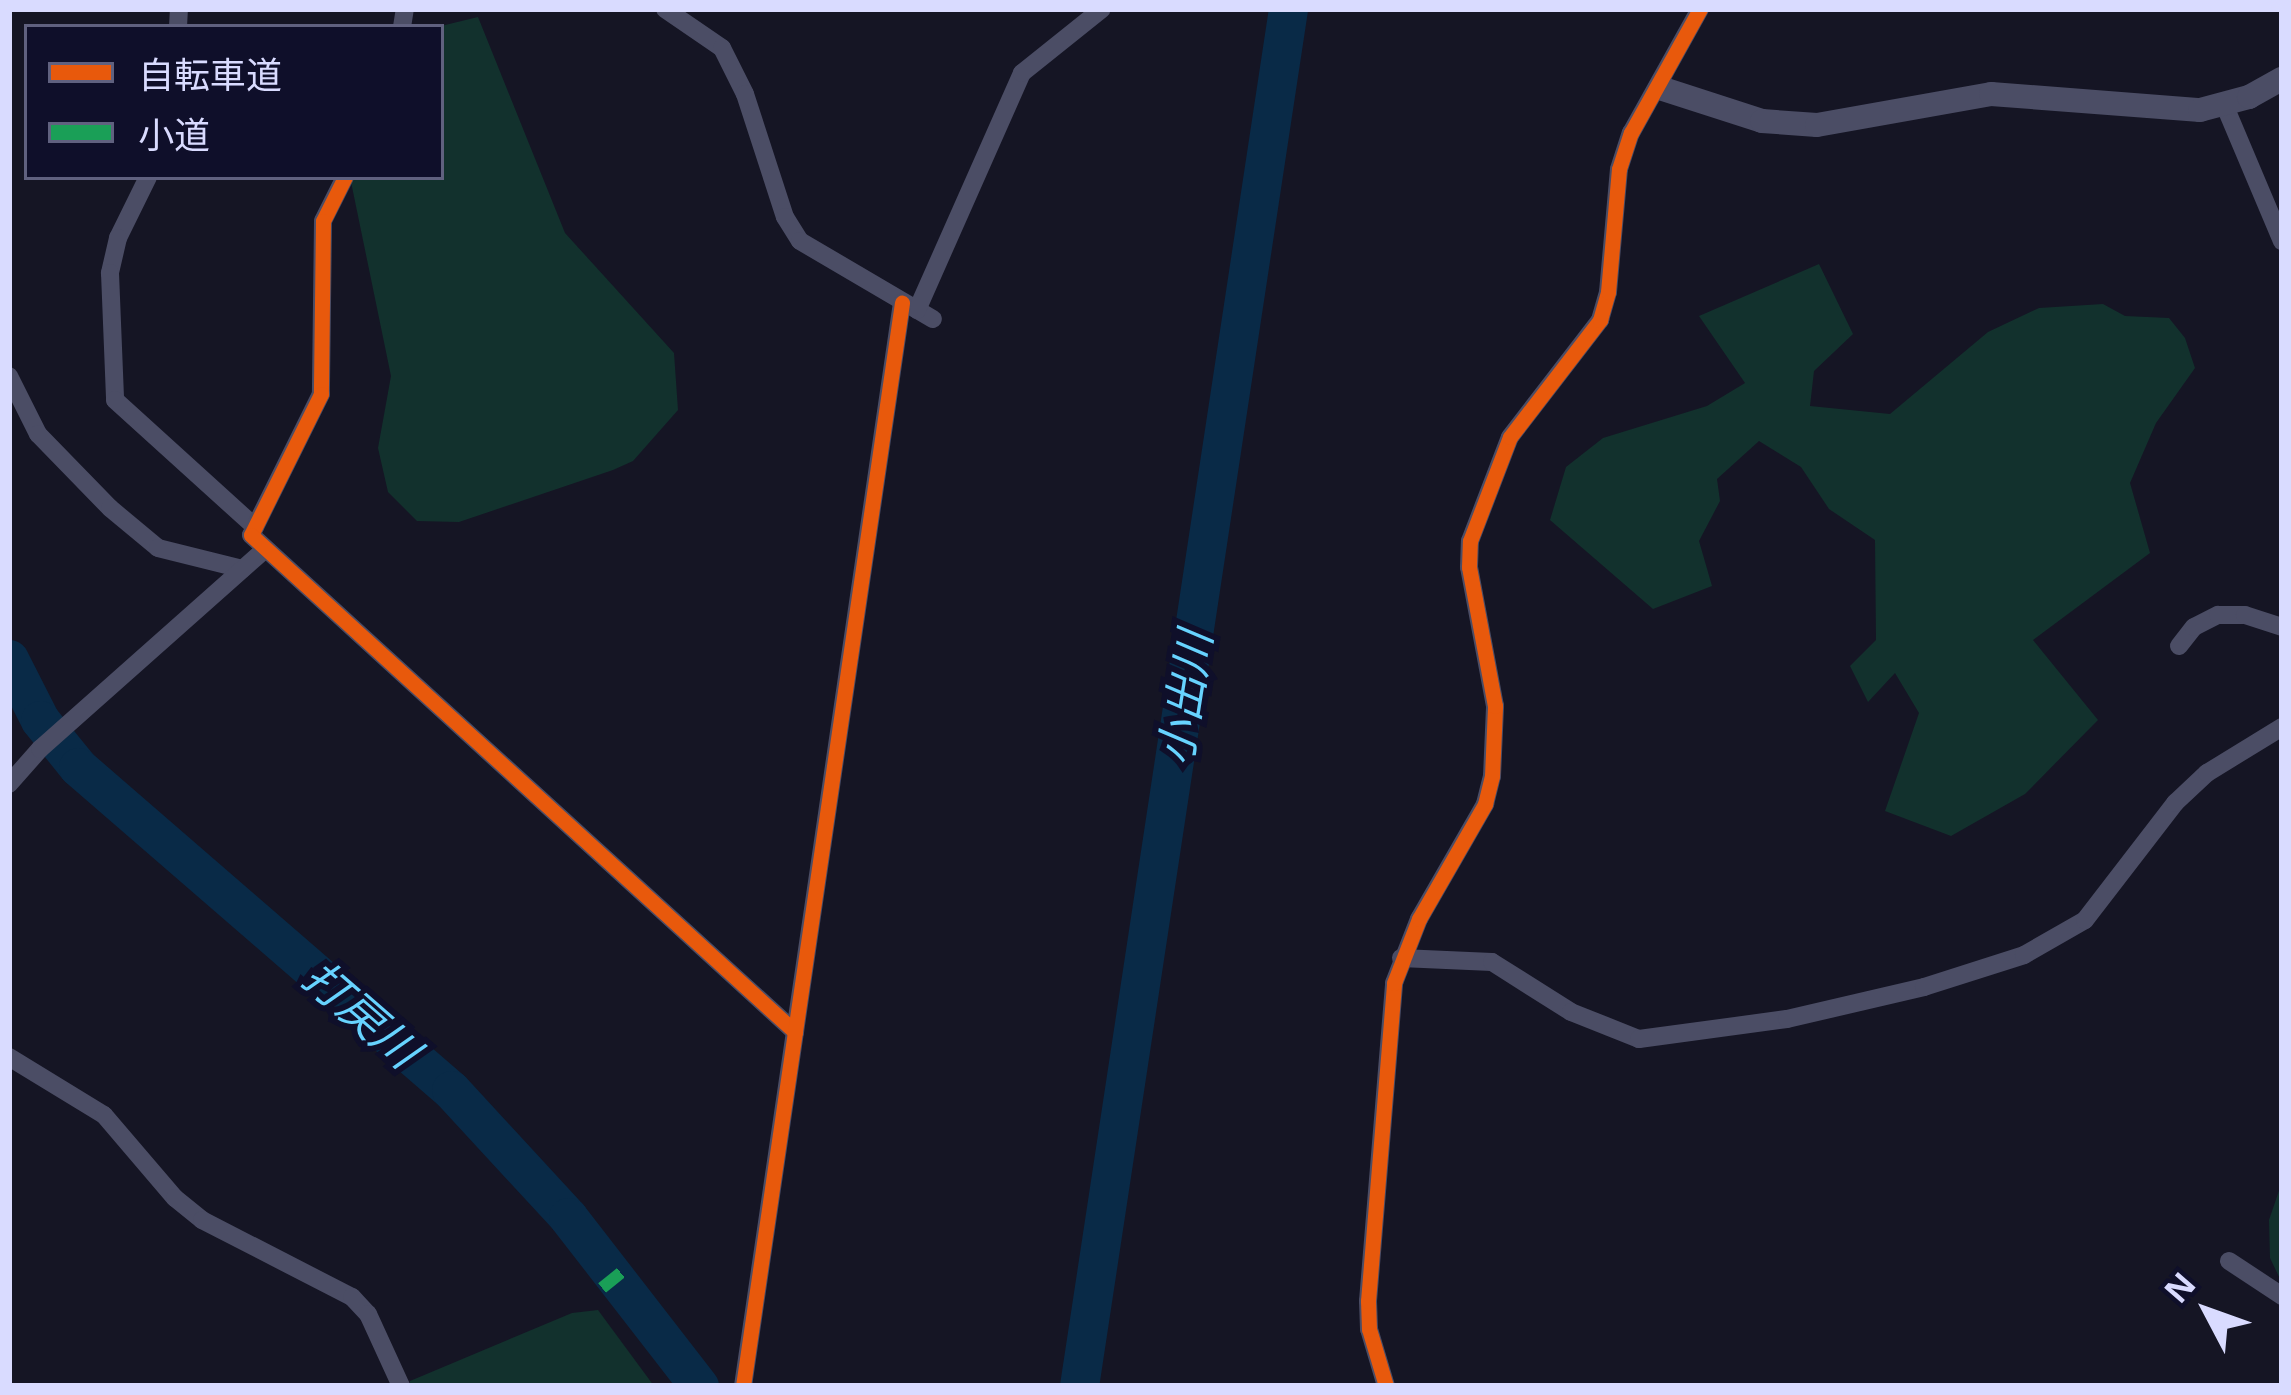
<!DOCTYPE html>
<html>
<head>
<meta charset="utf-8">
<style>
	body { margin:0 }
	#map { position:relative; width:2291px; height:1395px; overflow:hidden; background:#151524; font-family:"Noto Sans","Noto Sans JP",sans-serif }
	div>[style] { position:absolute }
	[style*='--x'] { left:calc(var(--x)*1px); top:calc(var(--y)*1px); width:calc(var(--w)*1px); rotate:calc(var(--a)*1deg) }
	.green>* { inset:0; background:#12312d }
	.river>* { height:39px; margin:-19.5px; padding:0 19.5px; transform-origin:19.5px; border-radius:19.5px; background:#092a47 }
	.minor>* { height:18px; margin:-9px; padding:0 9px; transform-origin:9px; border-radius:9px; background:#4b4d65 }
	.tertiary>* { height:24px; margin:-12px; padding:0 12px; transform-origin:12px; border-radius:12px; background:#4b4d65 }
	.quiet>* { height:12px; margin-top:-6px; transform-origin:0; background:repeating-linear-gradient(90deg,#1a9f57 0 24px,transparent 0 36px) }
	.cycleway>* { height:15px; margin:-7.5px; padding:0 7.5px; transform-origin:7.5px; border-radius:7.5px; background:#e8590c }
	span { translate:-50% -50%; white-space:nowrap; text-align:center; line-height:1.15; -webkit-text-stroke:12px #0f0f2a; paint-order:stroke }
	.water-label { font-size:45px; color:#67d3ff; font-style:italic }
	.frame { position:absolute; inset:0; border:12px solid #d9dbff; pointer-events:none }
	.legend { position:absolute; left:24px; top:24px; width:420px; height:156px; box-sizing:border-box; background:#0f0f2a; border:3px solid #60617f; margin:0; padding:15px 21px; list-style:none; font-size:36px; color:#d9dbff }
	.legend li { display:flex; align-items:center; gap:24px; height:60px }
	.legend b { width:60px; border:3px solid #60617f }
	.north { position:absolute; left:2147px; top:1251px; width:120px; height:120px; -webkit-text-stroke:9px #0f0f2a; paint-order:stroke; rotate:311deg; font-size:33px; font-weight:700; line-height:48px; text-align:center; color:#d9dbff }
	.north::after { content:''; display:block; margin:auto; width:42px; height:54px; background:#d9dbff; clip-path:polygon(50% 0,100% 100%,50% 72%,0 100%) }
</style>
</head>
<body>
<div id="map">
	<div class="green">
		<div style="clip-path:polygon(478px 17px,565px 233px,674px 353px,678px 410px,633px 461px,613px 470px,459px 522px,417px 521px,388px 492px,378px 448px,391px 376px,350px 177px,441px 177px,437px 27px)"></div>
		<div style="clip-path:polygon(1819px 264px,1853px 334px,1814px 371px,1810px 406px,1890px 414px,1988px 332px,2039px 308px,2103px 304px,2125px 316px,2169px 318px,2185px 338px,2195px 368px,2156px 423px,2130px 483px,2150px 553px,2033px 640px,2098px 720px,2025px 794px,1951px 836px,1885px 811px,1919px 713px,1895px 673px,1868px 702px,1850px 666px,1876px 640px,1875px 540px,1829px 509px,1801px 467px,1759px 441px,1717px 479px,1720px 501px,1699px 541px,1712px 586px,1653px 609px,1550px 520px,1566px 467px,1603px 438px,1707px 406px,1745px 383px,1699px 316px)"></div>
		<div style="clip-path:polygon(2282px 1182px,2282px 1283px,2270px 1258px,2269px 1220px)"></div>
		<div style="clip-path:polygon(598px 1310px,654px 1386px,410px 1386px,410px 1381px,572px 1313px)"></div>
	</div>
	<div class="river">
		<div style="--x:9;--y:659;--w:68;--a:63.1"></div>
		<div style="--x:40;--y:720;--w:60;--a:51"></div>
		<div style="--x:78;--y:767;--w:493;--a:40.9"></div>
		<div style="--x:451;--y:1090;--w:173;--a:47.3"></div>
		<div style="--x:568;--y:1217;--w:214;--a:52.2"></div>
		<div style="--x:1079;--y:1386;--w:1393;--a:-81.37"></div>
	</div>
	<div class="minor">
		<div style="--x:665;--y:9;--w:69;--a:34.4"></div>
		<div style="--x:722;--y:48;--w:51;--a:63.4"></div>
		<div style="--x:745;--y:94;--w:129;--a:72"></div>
		<div style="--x:785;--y:217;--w:28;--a:58"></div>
		<div style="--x:800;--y:241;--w:154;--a:30.4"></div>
		<div style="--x:178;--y:27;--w:18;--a:-87"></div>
		<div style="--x:402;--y:27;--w:18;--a:-81"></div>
		<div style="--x:2224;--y:104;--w:149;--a:67.1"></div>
		<div style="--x:148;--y:177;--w:68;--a:116.2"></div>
		<div style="--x:118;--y:238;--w:36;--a:103"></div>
		<div style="--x:110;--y:273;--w:127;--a:87.7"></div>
		<div style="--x:115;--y:400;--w:189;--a:42.2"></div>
		<div style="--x:345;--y:177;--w:49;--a:116.6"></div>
		<div style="--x:323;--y:221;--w:173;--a:90.7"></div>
		<div style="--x:321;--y:394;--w:157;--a:116.4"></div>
		<div style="--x:251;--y:535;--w:737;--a:42.41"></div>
		<div style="--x:917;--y:310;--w:259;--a:-66.1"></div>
		<div style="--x:1022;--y:73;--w:102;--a:-38.7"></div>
		<div style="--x:9;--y:376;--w:65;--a:63.4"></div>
		<div style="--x:38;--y:434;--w:103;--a:45.8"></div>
		<div style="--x:110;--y:508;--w:62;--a:39.8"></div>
		<div style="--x:158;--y:548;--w:87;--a:14"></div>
		<div style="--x:2179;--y:646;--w:24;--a:-52"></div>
		<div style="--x:2194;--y:627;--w:27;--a:-27"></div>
		<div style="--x:2218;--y:615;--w:27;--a:0"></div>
		<div style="--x:2245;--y:615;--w:39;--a:18"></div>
		<div style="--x:9;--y:784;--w:47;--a:-48.5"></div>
		<div style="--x:40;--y:749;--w:298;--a:-41.6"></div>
		<div style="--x:1401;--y:958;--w:91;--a:2.5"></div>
		<div style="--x:1492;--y:962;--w:93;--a:32.3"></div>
		<div style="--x:1571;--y:1012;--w:73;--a:21.7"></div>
		<div style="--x:1639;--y:1039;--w:149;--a:-7.7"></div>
		<div style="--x:1787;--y:1019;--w:141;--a:-13.1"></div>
		<div style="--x:1924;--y:987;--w:105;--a:-17.7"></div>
		<div style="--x:2024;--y:955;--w:70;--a:-29.8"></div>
		<div style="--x:2085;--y:920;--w:148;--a:-52.4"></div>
		<div style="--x:2175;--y:803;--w:44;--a:-43.2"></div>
		<div style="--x:2207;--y:773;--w:88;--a:-31.5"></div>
		<div style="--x:9;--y:1057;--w:111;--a:31.4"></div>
		<div style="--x:104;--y:1115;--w:109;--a:49.5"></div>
		<div style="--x:175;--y:1198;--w:35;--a:39"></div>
		<div style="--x:202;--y:1220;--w:169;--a:27.2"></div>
		<div style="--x:352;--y:1297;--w:23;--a:47"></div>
		<div style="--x:368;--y:1314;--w:79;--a:65.4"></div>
		<div style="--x:2229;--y:1261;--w:64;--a:33.4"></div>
		<div style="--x:743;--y:1386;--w:1095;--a:-81.65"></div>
		<div style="--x:1386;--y:1386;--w:59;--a:-106.6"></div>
		<div style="--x:1369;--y:1329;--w:28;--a:-92"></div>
		<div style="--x:1368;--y:1301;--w:319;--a:-85.3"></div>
		<div style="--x:1394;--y:983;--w:69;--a:-68.7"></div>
		<div style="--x:1419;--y:919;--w:133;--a:-60.1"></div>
		<div style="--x:1485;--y:804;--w:29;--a:-76"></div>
		<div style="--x:1492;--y:776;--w:70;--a:-87.5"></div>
		<div style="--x:1495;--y:706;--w:141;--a:-100.6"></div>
		<div style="--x:1469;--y:567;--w:26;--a:-88"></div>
		<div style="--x:1470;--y:541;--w:111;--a:-69"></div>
		<div style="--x:1510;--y:437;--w:148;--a:-52.4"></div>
		<div style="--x:1600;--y:320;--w:29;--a:-74"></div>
		<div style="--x:1608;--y:292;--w:123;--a:-84.9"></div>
		<div style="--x:1619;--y:169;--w:38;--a:-72"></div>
		<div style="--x:1631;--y:133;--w:142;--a:-60.9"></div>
	</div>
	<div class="tertiary">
		<div style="--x:1660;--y:88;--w:107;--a:17.9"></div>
		<div style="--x:1762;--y:121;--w:55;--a:4.2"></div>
		<div style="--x:1817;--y:125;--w:177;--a:-10.1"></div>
		<div style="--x:1991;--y:94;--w:210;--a:4.4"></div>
		<div style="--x:2200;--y:110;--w:51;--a:-14.9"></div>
		<div style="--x:2249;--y:97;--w:38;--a:-29"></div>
	</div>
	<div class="quiet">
		<div style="--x:602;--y:1288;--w:33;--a:-39"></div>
	</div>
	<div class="cycleway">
		<div style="--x:345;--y:177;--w:49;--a:116.6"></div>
		<div style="--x:323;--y:221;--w:173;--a:90.7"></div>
		<div style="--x:321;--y:394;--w:157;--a:116.4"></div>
		<div style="--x:251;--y:535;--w:737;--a:42.41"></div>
		<div style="--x:743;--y:1386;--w:1095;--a:-81.65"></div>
		<div style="--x:1386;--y:1386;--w:59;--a:-106.6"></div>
		<div style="--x:1369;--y:1329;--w:28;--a:-92"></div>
		<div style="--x:1368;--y:1301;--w:319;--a:-85.3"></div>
		<div style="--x:1394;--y:983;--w:69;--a:-68.7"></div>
		<div style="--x:1419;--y:919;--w:133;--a:-60.1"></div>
		<div style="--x:1485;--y:804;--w:29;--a:-76"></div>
		<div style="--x:1492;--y:776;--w:70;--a:-87.5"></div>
		<div style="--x:1495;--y:706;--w:141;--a:-100.6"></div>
		<div style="--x:1469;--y:567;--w:26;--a:-88"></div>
		<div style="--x:1470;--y:541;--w:111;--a:-69"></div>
		<div style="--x:1510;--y:437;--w:148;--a:-52.4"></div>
		<div style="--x:1600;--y:320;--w:29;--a:-74"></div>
		<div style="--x:1608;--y:292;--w:123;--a:-84.9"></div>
		<div style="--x:1619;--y:169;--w:38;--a:-72"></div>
		<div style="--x:1631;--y:133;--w:142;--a:-60.9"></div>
	</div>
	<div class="water-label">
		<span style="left:1184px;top:698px;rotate:-81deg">小出川</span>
		<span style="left:362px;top:1013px;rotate:41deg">打戻川</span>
	</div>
	<div class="frame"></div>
	<ul class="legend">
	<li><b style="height:15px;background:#e8590c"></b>自転車道</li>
	<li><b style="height:15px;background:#1a9f57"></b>小道</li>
	</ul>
	<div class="north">N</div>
</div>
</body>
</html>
